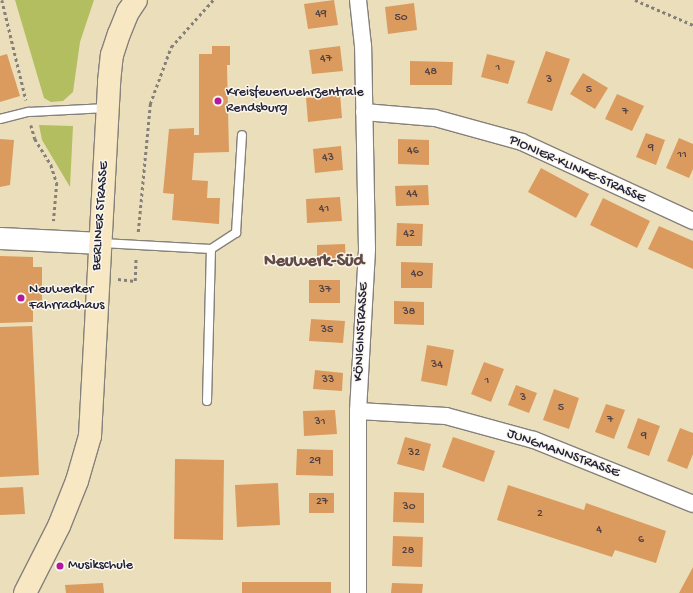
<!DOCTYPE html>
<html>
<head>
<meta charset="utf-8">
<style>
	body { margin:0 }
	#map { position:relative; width:693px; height:593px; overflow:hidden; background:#ebdfbb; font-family:"Gochi Hand",sans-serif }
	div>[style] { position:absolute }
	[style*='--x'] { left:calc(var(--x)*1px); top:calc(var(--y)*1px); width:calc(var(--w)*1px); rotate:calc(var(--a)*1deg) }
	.green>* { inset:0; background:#b3be60 }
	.building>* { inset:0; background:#db9b5e }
	.path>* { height:2.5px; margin-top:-1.25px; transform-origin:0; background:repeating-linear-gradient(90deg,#86807b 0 3px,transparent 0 6px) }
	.roads { filter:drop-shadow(1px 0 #86807b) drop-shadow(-1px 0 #86807b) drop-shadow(0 1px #86807b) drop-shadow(0 -1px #86807b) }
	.service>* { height:8px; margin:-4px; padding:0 4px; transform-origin:4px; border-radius:4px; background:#fff }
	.minor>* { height:16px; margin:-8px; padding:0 8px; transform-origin:8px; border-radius:8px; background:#fff }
	.tertiary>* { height:21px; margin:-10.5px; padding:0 10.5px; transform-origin:10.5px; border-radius:10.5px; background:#fff }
	.secondary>* { height:22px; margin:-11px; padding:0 11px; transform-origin:11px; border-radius:11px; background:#f7e8c3 }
	.dots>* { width:11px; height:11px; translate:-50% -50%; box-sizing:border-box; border:2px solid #fbf7ec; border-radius:50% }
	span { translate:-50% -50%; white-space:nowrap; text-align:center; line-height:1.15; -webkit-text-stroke:3px #fbf7ec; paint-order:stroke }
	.number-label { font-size:12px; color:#504044 }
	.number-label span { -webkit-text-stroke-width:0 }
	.poi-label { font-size:14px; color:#22223b }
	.left { translate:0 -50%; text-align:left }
	.street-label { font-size:14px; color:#22223b }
	.district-label { font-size:18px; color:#634c47; font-weight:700 }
</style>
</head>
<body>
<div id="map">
	<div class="green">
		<div style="clip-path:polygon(15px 0,94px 0,80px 42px,73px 92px,63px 101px,51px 102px,44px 98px)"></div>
		<div style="clip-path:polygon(39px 125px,73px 126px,70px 187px,42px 140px)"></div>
	</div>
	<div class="building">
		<div style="clip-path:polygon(334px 0,338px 25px,308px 29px,304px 4px)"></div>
		<div style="clip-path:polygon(414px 3px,417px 30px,388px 34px,385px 7px)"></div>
		<div style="clip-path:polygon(212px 46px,230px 46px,230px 65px,227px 65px,229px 152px,194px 153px,192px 180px,208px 181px,207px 198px,220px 198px,219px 224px,172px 220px,174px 194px,163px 193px,169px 129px,194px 128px,194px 135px,199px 135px,199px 54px,212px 54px)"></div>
		<div style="clip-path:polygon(340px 46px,343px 71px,312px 74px,309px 50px)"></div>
		<div style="clip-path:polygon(546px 51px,570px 59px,552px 111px,527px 103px)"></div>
		<div style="clip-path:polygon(7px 54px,20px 96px,0 102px,0 56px)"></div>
		<div style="clip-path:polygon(487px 54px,515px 61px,508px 84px,481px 77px)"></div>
		<div style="clip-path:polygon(410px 61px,453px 62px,452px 85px,410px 85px)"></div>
		<div style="clip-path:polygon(583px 73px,608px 88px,595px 109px,570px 94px)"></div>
		<div style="clip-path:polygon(340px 94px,342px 118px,308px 122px,306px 98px)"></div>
		<div style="clip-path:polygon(617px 94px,644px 106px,632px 131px,605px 119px)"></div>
		<div style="clip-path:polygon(646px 133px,665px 140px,656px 165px,636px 157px)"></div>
		<div style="clip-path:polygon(679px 138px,693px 144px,693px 169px,689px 178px,666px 168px)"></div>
		<div style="clip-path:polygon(0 139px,14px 140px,10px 185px,0 187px)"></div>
		<div style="clip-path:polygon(398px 139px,429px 140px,429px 165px,398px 164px)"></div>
		<div style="clip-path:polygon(341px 146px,343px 170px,315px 173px,313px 149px)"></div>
		<div style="clip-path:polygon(541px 168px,589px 194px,576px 218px,528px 192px)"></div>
		<div style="clip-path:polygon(428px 185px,429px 205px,396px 206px,395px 186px)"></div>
		<div style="clip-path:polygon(340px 197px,342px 221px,307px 223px,306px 199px)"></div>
		<div style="clip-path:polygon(603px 198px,650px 221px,637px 248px,590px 225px)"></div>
		<div style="clip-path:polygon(397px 223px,423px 224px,422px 246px,396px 246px)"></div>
		<div style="clip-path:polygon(659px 226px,693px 241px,693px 269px,648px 249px)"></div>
		<div style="clip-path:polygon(345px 244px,346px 264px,317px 264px,317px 245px)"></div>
		<div style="clip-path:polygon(0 256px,33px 257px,33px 267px,42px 267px,42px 304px,33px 303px,33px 322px,0 323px)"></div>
		<div style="clip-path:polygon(401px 262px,433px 263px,432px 288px,401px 288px)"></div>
		<div style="clip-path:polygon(309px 280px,340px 280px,340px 303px,309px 303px)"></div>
		<div style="clip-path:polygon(394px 301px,424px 302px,424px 325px,394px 324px)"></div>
		<div style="clip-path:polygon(311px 319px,345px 321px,343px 343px,309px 341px)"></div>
		<div style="clip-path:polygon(32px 326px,39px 475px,0 477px,0 327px)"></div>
		<div style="clip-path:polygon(427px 345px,454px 350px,447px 386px,421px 381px)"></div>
		<div style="clip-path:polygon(484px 362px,504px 369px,491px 402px,471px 394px)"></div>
		<div style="clip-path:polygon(315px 370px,343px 373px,342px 391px,313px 389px)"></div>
		<div style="clip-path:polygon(516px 385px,537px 393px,529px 413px,508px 405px)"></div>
		<div style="clip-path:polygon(554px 389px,579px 398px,569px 429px,543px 420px)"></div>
		<div style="clip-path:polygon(606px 404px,625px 410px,614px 439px,595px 432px)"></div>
		<div style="clip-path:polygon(335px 410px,337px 434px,304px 436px,303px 411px)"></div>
		<div style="clip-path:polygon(638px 418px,660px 426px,649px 456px,627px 448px)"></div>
		<div style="clip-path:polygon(680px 428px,693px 433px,693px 454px,687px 469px,667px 461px)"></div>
		<div style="clip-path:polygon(405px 437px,431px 444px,424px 471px,397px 464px)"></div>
		<div style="clip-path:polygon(453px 437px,495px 451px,484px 482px,442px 467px)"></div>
		<div style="clip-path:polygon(297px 449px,333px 450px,333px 476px,296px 475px)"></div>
		<div style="clip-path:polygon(175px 459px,224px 460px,223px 540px,174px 539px)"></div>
		<div style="clip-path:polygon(278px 483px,280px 525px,237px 527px,235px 485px)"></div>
		<div style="clip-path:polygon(508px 485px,584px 510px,586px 503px,666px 531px,656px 563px,615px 550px,612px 557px,497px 520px)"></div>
		<div style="clip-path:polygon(23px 487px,25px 514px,0 515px,0 488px)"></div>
		<div style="clip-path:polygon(394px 492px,424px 493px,424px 523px,393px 522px)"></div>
		<div style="clip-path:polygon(309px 493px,334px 493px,334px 513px,309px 513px)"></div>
		<div style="clip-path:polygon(393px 536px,423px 537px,422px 567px,392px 566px)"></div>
		<div style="clip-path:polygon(693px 567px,693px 593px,679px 593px)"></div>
		<div style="clip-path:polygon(242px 582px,331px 582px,331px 593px,242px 593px)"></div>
		<div style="clip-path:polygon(103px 583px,104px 593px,66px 593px,65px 585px)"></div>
		<div style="clip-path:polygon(392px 583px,423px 584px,422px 593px,391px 593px)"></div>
	</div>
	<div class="path">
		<div style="--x:2;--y:0;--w:103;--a:76.5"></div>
		<div style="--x:635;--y:0;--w:63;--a:23.3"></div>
		<div style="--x:31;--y:125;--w:15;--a:74"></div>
		<div style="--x:35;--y:139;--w:31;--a:58"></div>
		<div style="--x:51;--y:165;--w:19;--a:72"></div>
		<div style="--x:57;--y:183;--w:38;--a:95"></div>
		<div style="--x:138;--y:232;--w:129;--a:-84.6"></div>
		<div style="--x:150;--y:104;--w:61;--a:-69.8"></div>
		<div style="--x:171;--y:47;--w:63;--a:-48.2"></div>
		<div style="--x:118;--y:279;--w:17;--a:7"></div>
		<div style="--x:135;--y:281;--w:24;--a:-88"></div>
	</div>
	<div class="roads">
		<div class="service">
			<div style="--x:0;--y:119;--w:30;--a:-14"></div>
			<div style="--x:29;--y:112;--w:78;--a:-2.9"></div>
			<div style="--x:102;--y:243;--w:109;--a:3.2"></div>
			<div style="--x:211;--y:249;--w:30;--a:-33"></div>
			<div style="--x:236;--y:233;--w:98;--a:-86.5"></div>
			<div style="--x:207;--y:401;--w:152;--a:-88.5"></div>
		</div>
		<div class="minor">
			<div style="--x:364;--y:112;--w:71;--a:4.8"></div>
			<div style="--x:435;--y:118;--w:90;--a:15.4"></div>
			<div style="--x:522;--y:142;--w:188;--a:24.8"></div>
			<div style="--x:358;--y:411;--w:88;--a:3.3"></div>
			<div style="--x:446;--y:416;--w:91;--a:15.3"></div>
			<div style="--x:534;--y:440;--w:171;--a:21.9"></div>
			<div style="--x:358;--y:593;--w:182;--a:-90"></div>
			<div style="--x:358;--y:411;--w:162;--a:-86.8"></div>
			<div style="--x:367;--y:249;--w:203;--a:-91.1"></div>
			<div style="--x:363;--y:46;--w:46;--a:-96.2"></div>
		</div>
		<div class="tertiary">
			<div style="--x:0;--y:238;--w:101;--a:2.8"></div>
		</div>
		<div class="secondary">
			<div style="--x:25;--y:593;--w:75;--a:-63.1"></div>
			<div style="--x:59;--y:526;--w:48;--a:-68.2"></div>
			<div style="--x:77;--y:481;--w:47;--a:-73.9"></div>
			<div style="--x:90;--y:436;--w:355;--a:-86.9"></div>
			<div style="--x:109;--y:82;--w:27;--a:-84"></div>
			<div style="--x:112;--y:55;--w:22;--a:-72"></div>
			<div style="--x:119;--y:34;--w:24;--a:-68"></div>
			<div style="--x:128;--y:12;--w:14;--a:-56"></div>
		</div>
	</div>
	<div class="dots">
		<div style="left:218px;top:101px;background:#b5179e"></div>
		<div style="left:21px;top:298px;background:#b5179e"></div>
		<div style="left:60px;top:566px;background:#b5179e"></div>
	</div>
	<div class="number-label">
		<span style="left:321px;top:15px">49</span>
		<span style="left:401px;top:19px">50</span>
		<span style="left:326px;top:60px">47</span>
		<span style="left:498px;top:69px">1</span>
		<span style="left:431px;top:73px">48</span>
		<span style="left:549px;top:81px">3</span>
		<span style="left:589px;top:91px">5</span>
		<span style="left:625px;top:113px">7</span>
		<span style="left:651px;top:149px">9</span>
		<span style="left:413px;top:152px">46</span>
		<span style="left:682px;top:156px">11</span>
		<span style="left:328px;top:159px">43</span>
		<span style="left:412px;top:195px">44</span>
		<span style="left:324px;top:210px">41</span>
		<span style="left:409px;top:235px">42</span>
		<span style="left:417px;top:275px">40</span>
		<span style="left:325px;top:291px">37</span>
		<span style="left:409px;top:313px">38</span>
		<span style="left:327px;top:331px">35</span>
		<span style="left:437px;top:366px">34</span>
		<span style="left:328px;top:381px">33</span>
		<span style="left:487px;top:382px">1</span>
		<span style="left:523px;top:399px">3</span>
		<span style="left:561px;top:409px">5</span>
		<span style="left:610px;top:421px">7</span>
		<span style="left:320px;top:423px">31</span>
		<span style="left:644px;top:437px">9</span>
		<span style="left:414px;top:454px">32</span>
		<span style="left:315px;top:462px">29</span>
		<span style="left:322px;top:503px">27</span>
		<span style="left:409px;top:508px">30</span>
		<span style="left:540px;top:515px">2</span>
		<span style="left:599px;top:531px">4</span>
		<span style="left:641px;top:541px">6</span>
		<span style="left:408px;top:552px">28</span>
	</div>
	<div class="poi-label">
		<span class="left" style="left:226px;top:101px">Kreisfeuerwehrzentrale<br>Rendsburg</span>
		<span class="left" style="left:29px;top:298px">Neuwerker<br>Fahrradhaus</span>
		<span class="left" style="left:68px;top:566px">Musikschule</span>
	</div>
	<div class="street-label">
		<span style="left:577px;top:170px;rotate:24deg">PIONIER-KLINKE-STRASSE</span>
		<span style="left:101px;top:216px;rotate:-86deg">BERLINER STRASSE</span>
		<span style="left:362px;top:332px;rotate:-87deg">KÖNIGINSTRASSE</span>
		<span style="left:563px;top:454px;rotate:20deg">JUNGMANNSTRASSE</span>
	</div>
	<div class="district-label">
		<span style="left:314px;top:262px">Neuwerk-Süd</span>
	</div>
</div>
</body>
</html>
